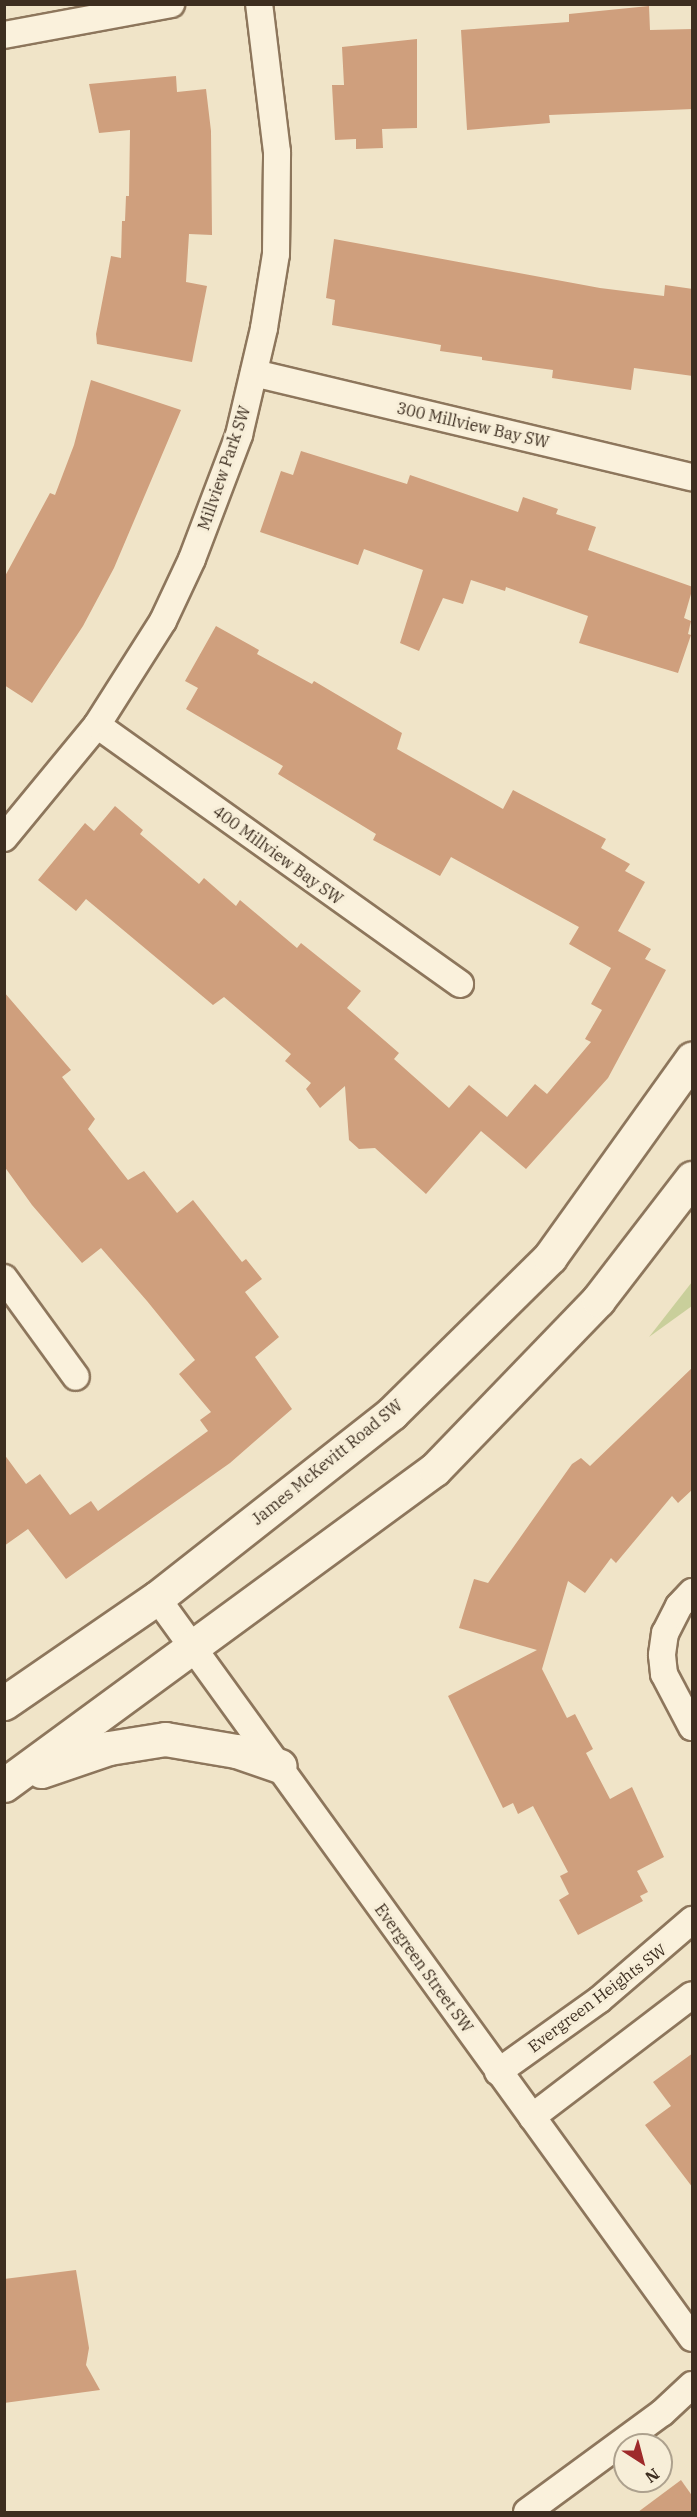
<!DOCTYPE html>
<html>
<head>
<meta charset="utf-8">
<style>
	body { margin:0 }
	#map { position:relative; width:697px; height:2517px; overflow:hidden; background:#f0e4c8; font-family:"IBM Plex Serif",serif }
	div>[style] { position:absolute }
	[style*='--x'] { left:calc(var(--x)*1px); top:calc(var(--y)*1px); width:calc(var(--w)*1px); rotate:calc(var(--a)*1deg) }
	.green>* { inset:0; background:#c9cf9b }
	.building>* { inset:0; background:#cf9f7d }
	.roads { filter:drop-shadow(2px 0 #8d765c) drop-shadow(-2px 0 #8d765c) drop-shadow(0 2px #8d765c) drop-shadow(0 -2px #8d765c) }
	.minor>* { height:26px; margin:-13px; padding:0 13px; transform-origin:13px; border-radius:13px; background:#faf1dc }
	.secondary>* { height:33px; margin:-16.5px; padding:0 16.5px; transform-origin:16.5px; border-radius:16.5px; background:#faf1dc }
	span { translate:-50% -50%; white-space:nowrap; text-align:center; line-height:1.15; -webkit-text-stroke:6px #f7eed8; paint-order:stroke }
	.street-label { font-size:16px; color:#3d2e20 }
	.frame { position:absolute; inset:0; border:6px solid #3d2e20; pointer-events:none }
	.north { position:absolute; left:613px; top:2433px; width:60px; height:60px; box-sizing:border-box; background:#f7eed8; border:2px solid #ada18e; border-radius:50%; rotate:144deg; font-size:16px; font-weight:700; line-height:24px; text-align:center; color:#3d2e20 }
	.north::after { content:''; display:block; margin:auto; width:21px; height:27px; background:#9e2a2b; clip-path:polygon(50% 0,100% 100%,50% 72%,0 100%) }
</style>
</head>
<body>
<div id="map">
	<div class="green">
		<div style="clip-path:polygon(692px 1282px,692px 1306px,649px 1337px)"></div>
	</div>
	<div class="building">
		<div style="clip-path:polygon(649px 6px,650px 30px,693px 29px,693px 109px,549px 115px,550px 123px,467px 130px,461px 30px,569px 22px,569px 14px)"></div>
		<div style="clip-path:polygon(417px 39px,417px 128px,382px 129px,383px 148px,356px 149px,356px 139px,335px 140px,332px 85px,344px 85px,342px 47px)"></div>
		<div style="clip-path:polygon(176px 76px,177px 92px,206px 89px,211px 131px,212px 235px,189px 234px,186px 282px,207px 286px,192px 362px,97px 344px,96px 334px,111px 256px,121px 258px,122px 221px,125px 221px,126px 196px,129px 196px,130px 130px,99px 133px,89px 84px)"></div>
		<div style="clip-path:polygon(334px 239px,600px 288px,664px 296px,665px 285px,693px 289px,693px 376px,634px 368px,631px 390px,552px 378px,553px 370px,482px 360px,482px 357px,440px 351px,441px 345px,332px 325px,335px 300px,326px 298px)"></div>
		<div style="clip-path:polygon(91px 380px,181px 410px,114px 568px,83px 626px,32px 703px,4px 685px,4px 578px,50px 493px,55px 495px,74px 445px)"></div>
		<div style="clip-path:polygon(301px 451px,407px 484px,410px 475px,518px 512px,523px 497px,558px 509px,556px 514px,596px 527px,588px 550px,693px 587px,684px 618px,691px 621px,688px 634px,691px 635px,678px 673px,579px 643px,588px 616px,506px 587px,505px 591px,471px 580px,463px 604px,443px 598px,419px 651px,400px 643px,423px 570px,364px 549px,358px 565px,260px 532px,281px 471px,293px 475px)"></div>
		<div style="clip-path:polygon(216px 626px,259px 650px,257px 654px,312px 684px,314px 681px,402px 733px,397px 749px,503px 809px,513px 790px,606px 839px,601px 848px,630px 864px,625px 871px,645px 882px,618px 931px,651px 949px,645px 959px,666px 970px,608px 1078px,526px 1169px,481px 1131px,426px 1194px,375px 1148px,359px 1149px,349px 1140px,345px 1086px,320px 1108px,306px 1089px,311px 1083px,285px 1061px,291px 1054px,224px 997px,213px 1005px,86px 899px,76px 911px,38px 880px,85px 823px,94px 831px,115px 806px,143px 830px,140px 834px,199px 884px,204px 878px,236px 906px,240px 900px,297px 948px,301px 943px,361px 991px,347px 1008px,399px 1053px,394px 1059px,449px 1108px,469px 1085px,507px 1117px,535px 1084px,547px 1094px,591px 1042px,585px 1039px,602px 1010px,591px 1004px,611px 968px,569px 944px,579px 927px,451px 857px,440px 876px,373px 840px,376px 834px,278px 774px,283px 766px,186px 709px,198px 688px,185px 681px)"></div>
		<div style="clip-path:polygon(4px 992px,71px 1070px,62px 1077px,95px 1119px,88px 1129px,128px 1180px,144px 1171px,177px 1213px,193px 1200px,242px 1262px,246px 1259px,262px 1279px,245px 1292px,279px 1337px,255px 1357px,292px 1409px,230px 1463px,66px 1579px,28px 1529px,4px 1546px,4px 1454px,26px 1484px,40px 1474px,70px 1515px,91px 1501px,98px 1511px,208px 1431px,200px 1420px,211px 1412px,179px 1374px,195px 1360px,147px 1301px,101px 1248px,82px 1263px,32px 1205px,4px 1166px)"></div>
		<div style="clip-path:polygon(693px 1367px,693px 1489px,678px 1503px,672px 1496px,616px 1563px,611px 1558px,585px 1593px,568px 1581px,542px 1669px,567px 1718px,575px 1714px,593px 1749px,586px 1753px,610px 1799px,632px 1787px,664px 1857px,637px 1871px,648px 1892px,640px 1896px,643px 1901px,578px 1935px,559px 1900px,569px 1894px,560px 1876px,568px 1872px,533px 1806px,518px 1814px,513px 1803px,503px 1808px,448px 1696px,537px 1650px,459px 1628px,474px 1579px,488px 1583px,572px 1464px,581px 1458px,590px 1466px)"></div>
		<div style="clip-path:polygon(693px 2053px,693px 2188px,645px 2125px,671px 2106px,653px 2082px)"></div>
		<div style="clip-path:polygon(76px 2270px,89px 2348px,86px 2365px,100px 2390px,4px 2403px,4px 2279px)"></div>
		<div style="clip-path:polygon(681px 2480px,693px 2497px,693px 2512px,638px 2512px)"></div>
	</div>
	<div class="roads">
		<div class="minor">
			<div style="--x:4;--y:35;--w:170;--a:-10.5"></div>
			<div style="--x:254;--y:373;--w:450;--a:13.4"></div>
			<div style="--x:97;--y:725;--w:446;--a:35.5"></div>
			<div style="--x:4;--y:838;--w:146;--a:-50.5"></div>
			<div style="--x:97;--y:725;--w:123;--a:-57.6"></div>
			<div style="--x:163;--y:621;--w:68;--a:-64.9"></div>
			<div style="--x:192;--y:559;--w:133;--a:-69.2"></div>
			<div style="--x:239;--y:435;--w:110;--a:-76.8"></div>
			<div style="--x:264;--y:328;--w:75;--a:-80.8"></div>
			<div style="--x:276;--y:254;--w:102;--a:-89.4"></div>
			<div style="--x:277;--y:152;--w:149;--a:-96.9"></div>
			<div style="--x:4;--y:1278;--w:122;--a:54"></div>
			<div style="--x:692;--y:1592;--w:19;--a:133"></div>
			<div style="--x:679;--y:1606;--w:30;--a:117"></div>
			<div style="--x:665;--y:1633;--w:22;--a:98"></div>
			<div style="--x:662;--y:1655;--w:19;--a:84"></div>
			<div style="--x:664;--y:1674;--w:60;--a:62.2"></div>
			<div style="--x:157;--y:1598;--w:913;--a:54.13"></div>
			<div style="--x:498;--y:2072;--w:124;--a:-35.5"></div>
			<div style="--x:599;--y:2000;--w:123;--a:-40.7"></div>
			<div style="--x:532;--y:2117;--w:201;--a:-37.3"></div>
			<div style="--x:527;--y:2512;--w:167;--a:-36.3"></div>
			<div style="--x:662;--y:2413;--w:41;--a:-43"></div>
		</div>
		<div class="secondary">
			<div style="--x:4;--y:1703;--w:186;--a:-34.5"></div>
			<div style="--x:157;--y:1598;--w:299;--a:-38.2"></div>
			<div style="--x:392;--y:1413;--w:222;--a:-44.6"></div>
			<div style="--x:550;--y:1257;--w:244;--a:-54.4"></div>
			<div style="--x:41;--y:1771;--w:72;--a:-18.7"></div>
			<div style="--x:109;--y:1748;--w:57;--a:-9.1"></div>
			<div style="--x:165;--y:1739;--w:72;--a:9.6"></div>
			<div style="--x:236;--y:1751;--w:46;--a:18.8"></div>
			<div style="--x:4;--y:1785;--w:534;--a:-36.25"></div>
			<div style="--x:435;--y:1469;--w:235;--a:-46"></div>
			<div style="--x:598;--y:1300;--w:154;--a:-52.4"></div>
		</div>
	</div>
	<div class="street-label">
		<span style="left:473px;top:425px;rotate:13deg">300 Millview Bay SW</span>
		<span style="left:224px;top:468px;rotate:-71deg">Millview Park SW</span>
		<span style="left:278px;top:855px;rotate:36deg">400 Millview Bay SW</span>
		<span style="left:327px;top:1462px;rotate:-39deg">James McKevitt Road SW</span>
		<span style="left:424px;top:1968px;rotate:54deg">Evergreen Street SW</span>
		<span style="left:597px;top:1998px;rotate:-37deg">Evergreen Heights SW</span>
	</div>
	<div class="frame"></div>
	<div class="north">N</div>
</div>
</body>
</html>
